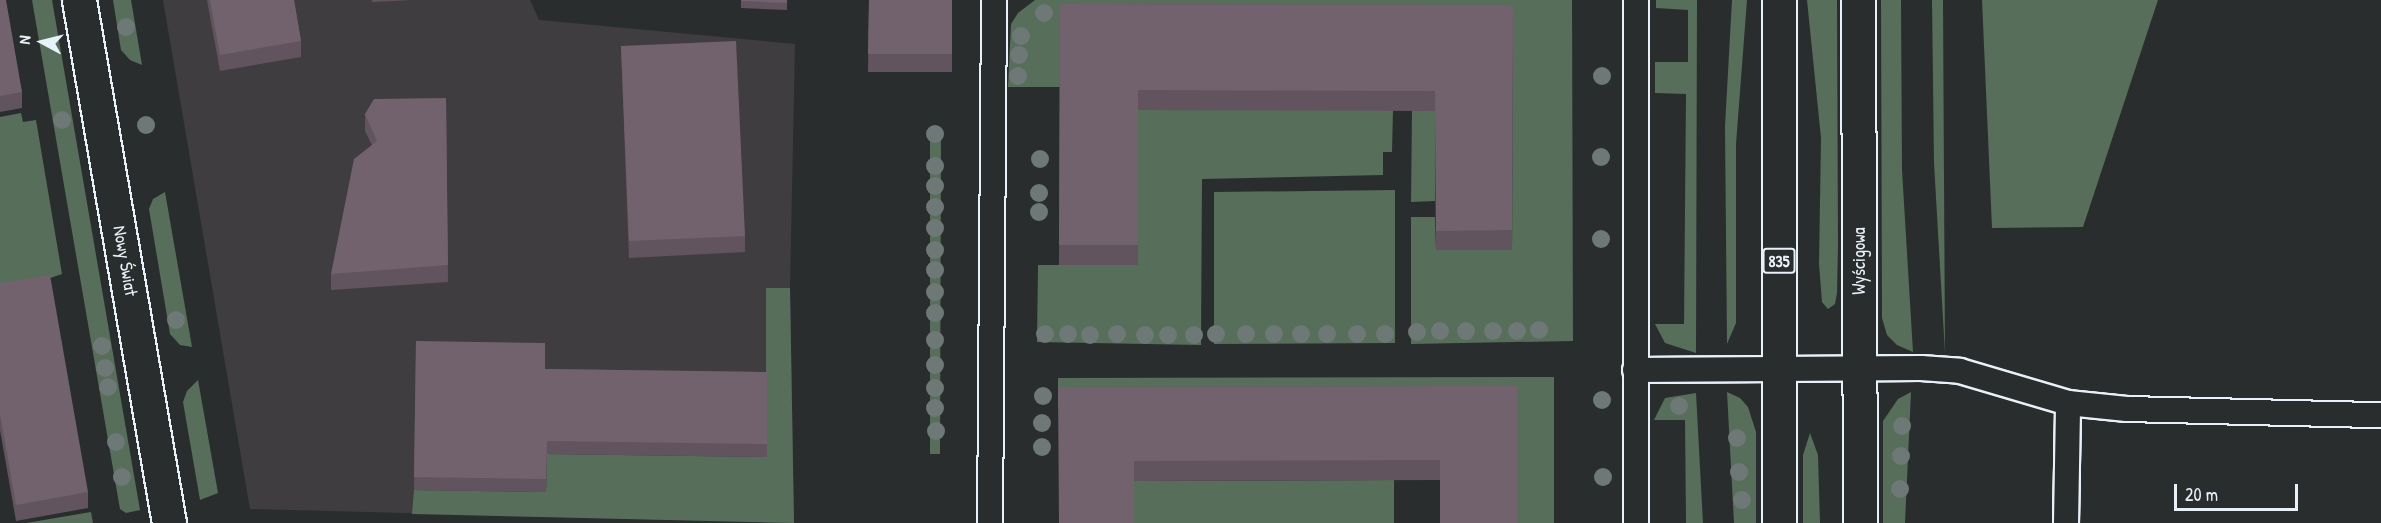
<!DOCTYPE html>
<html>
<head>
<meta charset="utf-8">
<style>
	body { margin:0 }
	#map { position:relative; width:2381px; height:523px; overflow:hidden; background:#2a2d2e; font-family:"Patrick Hand",sans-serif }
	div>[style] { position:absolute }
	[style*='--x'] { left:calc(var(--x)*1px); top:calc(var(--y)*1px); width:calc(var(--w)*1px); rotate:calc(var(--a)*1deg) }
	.built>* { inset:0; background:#403d41 }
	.green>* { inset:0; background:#566e5a }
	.roads { filter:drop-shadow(2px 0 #e8f1f8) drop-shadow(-2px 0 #e8f1f8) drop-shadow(0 2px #e8f1f8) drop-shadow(0 -2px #e8f1f8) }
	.service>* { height:24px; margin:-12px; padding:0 12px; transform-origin:12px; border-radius:12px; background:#2a2d2e }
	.tertiary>* { height:33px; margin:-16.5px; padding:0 16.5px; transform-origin:16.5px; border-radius:16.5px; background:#2a2d2e }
	.primary>* { height:33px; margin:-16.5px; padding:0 16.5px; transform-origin:16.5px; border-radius:16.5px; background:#2a2d2e }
	.trees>* { width:18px; height:18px; margin:-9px; border-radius:50%; background:#6e7876 }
	.wall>* { inset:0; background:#62545e }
	.building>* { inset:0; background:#72626d }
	span { translate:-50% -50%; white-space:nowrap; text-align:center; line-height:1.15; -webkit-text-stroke:4.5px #2a2d2e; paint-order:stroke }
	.shield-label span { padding:2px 4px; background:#2a2d2e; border:2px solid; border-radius:4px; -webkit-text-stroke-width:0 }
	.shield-label { font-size:16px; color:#e8f1f8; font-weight:700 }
	.street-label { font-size:18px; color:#e8f1f8 }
	.north { position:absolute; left:12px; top:12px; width:60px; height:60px; -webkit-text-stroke:4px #2a2d2e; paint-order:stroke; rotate:277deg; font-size:16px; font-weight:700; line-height:24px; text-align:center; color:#e8f1f8 }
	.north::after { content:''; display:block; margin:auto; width:21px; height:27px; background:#e8f1f8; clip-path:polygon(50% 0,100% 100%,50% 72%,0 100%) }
	.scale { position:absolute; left:2174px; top:484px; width:124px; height:27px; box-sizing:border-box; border:3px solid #e8f1f8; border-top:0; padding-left:8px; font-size:18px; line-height:21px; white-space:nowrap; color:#e8f1f8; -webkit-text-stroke:4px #2a2d2e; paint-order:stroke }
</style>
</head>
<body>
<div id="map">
	<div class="built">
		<div style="clip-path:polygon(163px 0,530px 0,539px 20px,795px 44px,790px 288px,794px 523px,250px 509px)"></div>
	</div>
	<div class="green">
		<div style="clip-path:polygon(32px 0,52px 0,140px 510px,126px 513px,120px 509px)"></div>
		<div style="clip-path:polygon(113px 0,131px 0,142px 65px,130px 60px,121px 50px)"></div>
		<div style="clip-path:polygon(1035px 0,1572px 0,1573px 341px,1411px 344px,1411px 217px,1435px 217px,1436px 250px,1512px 250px,1513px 25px,1060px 87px,1008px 87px,1011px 24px,1018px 13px)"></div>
		<div style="clip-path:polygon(1656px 0,1697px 0,1696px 353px,1665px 343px,1655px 324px,1684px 324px,1686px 94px,1655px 93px,1655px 62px,1688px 62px,1688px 10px,1656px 8px)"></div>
		<div style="clip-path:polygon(1732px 0,1747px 0,1736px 144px,1736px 323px,1727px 344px,1725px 126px)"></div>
		<div style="clip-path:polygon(1807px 0,1837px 0,1838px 246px,1837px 293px,1835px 304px,1828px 309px,1822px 302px,1819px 264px,1821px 138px)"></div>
		<div style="clip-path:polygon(1881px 0,1901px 0,1902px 170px,1913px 352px,1897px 345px,1887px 335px,1882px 318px)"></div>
		<div style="clip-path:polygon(1932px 0,1943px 0,1945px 353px,1934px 163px)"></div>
		<div style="clip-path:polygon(1982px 0,2158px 0,2083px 227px,1992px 228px)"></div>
		<div style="clip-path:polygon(1138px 110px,1393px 110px,1392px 152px,1383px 152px,1383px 175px,1202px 179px,1201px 345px,1037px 342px,1038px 265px,1138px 265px)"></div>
		<div style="clip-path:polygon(1435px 110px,1435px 201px,1411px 202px,1412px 111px)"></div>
		<div style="clip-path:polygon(21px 113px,23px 122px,36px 120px,62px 274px,0 295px,0 117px)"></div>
		<div style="clip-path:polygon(930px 132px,941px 132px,940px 454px,930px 454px)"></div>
		<div style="clip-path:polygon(1395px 190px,1395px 343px,1214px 344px,1214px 192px)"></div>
		<div style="clip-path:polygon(165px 192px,192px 347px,180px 345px,170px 334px,149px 209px,153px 199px)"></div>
		<div style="clip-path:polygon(766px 288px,790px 288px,794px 523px,412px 514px,414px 490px,546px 492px,547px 454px,766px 457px)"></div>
		<div style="clip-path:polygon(1554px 377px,1554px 523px,1517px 523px,1517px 406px,1058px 407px,1058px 378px)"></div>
		<div style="clip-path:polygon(198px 380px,218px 493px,200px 500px,183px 402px,187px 391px)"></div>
		<div style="clip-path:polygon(1727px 392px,1740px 398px,1748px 407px,1756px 432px,1756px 523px,1734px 523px)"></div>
		<div style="clip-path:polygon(1911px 392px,1905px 523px,1883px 523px,1883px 421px,1898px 399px)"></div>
		<div style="clip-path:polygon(1696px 393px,1703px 523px,1686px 523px,1685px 420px,1654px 420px,1665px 398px)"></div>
		<div style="clip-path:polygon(1810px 433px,1818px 455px,1820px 523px,1803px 523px,1803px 455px)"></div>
		<div style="clip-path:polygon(1394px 480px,1394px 523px,1134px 523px,1134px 481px)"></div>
		<div style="clip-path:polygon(91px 512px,93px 523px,26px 523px)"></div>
	</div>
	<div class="roads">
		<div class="service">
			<div style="--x:1636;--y:0;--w:523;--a:90"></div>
			<div style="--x:1635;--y:370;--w:286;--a:-0.4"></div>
			<div style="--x:1921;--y:368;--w:39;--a:4"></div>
			<div style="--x:1960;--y:371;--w:113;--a:16.5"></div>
			<div style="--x:2068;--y:403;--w:59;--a:5.8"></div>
			<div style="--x:2127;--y:409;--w:254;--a:1.4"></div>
			<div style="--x:990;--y:523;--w:523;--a:-89.56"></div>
			<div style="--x:2066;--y:523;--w:120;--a:-89"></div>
		</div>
		<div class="tertiary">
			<div style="--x:79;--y:0;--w:531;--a:80.24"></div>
		</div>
		<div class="primary">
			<div style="--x:1779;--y:0;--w:523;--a:90"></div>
			<div style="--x:1858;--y:0;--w:523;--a:89.78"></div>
		</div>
	</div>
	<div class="trees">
		<div style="left:1044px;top:13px"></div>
		<div style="left:126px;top:27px"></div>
		<div style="left:1021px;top:36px"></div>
		<div style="left:1019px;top:55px"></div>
		<div style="left:1018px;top:76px"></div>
		<div style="left:1602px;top:76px"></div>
		<div style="left:62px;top:120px"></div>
		<div style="left:146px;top:125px"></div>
		<div style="left:935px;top:134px"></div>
		<div style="left:1601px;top:157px"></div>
		<div style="left:1040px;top:159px"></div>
		<div style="left:935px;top:166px"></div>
		<div style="left:935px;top:186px"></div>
		<div style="left:1039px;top:193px"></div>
		<div style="left:935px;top:207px"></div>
		<div style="left:1039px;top:212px"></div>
		<div style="left:935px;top:228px"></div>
		<div style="left:1601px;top:239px"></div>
		<div style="left:935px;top:250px"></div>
		<div style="left:935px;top:270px"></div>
		<div style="left:935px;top:292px"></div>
		<div style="left:935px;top:313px"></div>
		<div style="left:176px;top:320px"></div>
		<div style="left:1539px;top:330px"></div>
		<div style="left:1440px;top:331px"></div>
		<div style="left:1466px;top:331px"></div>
		<div style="left:1493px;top:331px"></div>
		<div style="left:1517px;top:331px"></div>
		<div style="left:1417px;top:332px"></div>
		<div style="left:1045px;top:334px"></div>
		<div style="left:1068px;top:334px"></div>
		<div style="left:1117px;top:334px"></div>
		<div style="left:1216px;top:334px"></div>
		<div style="left:1246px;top:334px"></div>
		<div style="left:1274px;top:334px"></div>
		<div style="left:1301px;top:334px"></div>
		<div style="left:1327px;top:334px"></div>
		<div style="left:1357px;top:334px"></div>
		<div style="left:1385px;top:334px"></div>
		<div style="left:1090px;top:335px"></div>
		<div style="left:1145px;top:335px"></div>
		<div style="left:1168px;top:335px"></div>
		<div style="left:1194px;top:335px"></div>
		<div style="left:935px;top:340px"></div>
		<div style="left:102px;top:346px"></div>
		<div style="left:935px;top:365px"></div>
		<div style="left:105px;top:368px"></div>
		<div style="left:108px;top:387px"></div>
		<div style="left:935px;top:388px"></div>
		<div style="left:1043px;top:396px"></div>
		<div style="left:1602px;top:400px"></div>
		<div style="left:1679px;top:406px"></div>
		<div style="left:935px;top:408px"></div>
		<div style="left:1042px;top:423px"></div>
		<div style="left:1902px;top:426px"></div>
		<div style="left:936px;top:431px"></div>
		<div style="left:1737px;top:438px"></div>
		<div style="left:116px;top:442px"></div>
		<div style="left:1042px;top:447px"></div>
		<div style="left:1901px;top:456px"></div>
		<div style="left:1739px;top:472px"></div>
		<div style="left:122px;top:477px"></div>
		<div style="left:1603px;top:477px"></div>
		<div style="left:1900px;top:489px"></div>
		<div style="left:1742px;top:500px"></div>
	</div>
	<div class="wall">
		<div style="clip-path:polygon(0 0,22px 92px,22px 108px,0 112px)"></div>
		<div style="clip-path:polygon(207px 0,294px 0,301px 41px,301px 57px,220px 71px)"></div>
		<div style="clip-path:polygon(372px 0,412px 0,372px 2px)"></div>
		<div style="clip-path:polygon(741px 0,787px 0,787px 10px,741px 8px)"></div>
		<div style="clip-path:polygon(869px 0,952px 0,952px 72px,868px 72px)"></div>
		<div style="clip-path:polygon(1060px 4px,1513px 5px,1512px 250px,1436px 250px,1435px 111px,1138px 110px,1138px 265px,1059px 265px)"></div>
		<div style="clip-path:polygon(621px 46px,745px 236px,745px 252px,629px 258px)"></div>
		<div style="clip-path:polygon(446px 98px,448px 282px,331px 290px,331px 274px,372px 145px,365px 131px,365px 114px)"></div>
		<div style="clip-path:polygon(0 283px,88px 492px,88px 508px,16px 521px,0 430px)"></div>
		<div style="clip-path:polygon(416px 341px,545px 369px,767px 372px,767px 457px,547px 454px,546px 492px,414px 490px)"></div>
		<div style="clip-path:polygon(1517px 386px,1440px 480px,1134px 481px,1058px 387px)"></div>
	</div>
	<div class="building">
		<div style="clip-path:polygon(0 0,6px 0,22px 92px,0 96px)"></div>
		<div style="clip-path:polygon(210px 0,294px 0,301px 41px,220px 55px)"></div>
		<div style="clip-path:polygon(741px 0,787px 0,787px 3px,741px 1px)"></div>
		<div style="clip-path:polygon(869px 0,952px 0,952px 54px,868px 54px)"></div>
		<div style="clip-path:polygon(1060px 4px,1513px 5px,1512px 230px,1436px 231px,1435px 91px,1138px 90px,1138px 245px,1059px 245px)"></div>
		<div style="clip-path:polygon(736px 41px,745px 236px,629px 241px,621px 46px)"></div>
		<div style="clip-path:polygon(446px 98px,448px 265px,331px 274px,354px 159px,377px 141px,365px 114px,374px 99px)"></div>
		<div style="clip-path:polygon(50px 275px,88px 492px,16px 505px,0 414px,0 283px)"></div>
		<div style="clip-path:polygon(416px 341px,545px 343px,545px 369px,767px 372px,767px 444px,547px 441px,546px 479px,414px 477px)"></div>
		<div style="clip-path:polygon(1517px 386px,1517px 523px,1440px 523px,1440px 460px,1134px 461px,1134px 523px,1059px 523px,1058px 387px)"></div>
	</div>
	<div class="shield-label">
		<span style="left:1779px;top:261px">835</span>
	</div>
	<div class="street-label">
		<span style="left:125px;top:261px;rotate:80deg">Nowy Świat</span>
		<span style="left:1859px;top:261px;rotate:-90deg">Wyścigowa</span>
	</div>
	<div class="north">N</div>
	<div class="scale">20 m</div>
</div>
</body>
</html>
